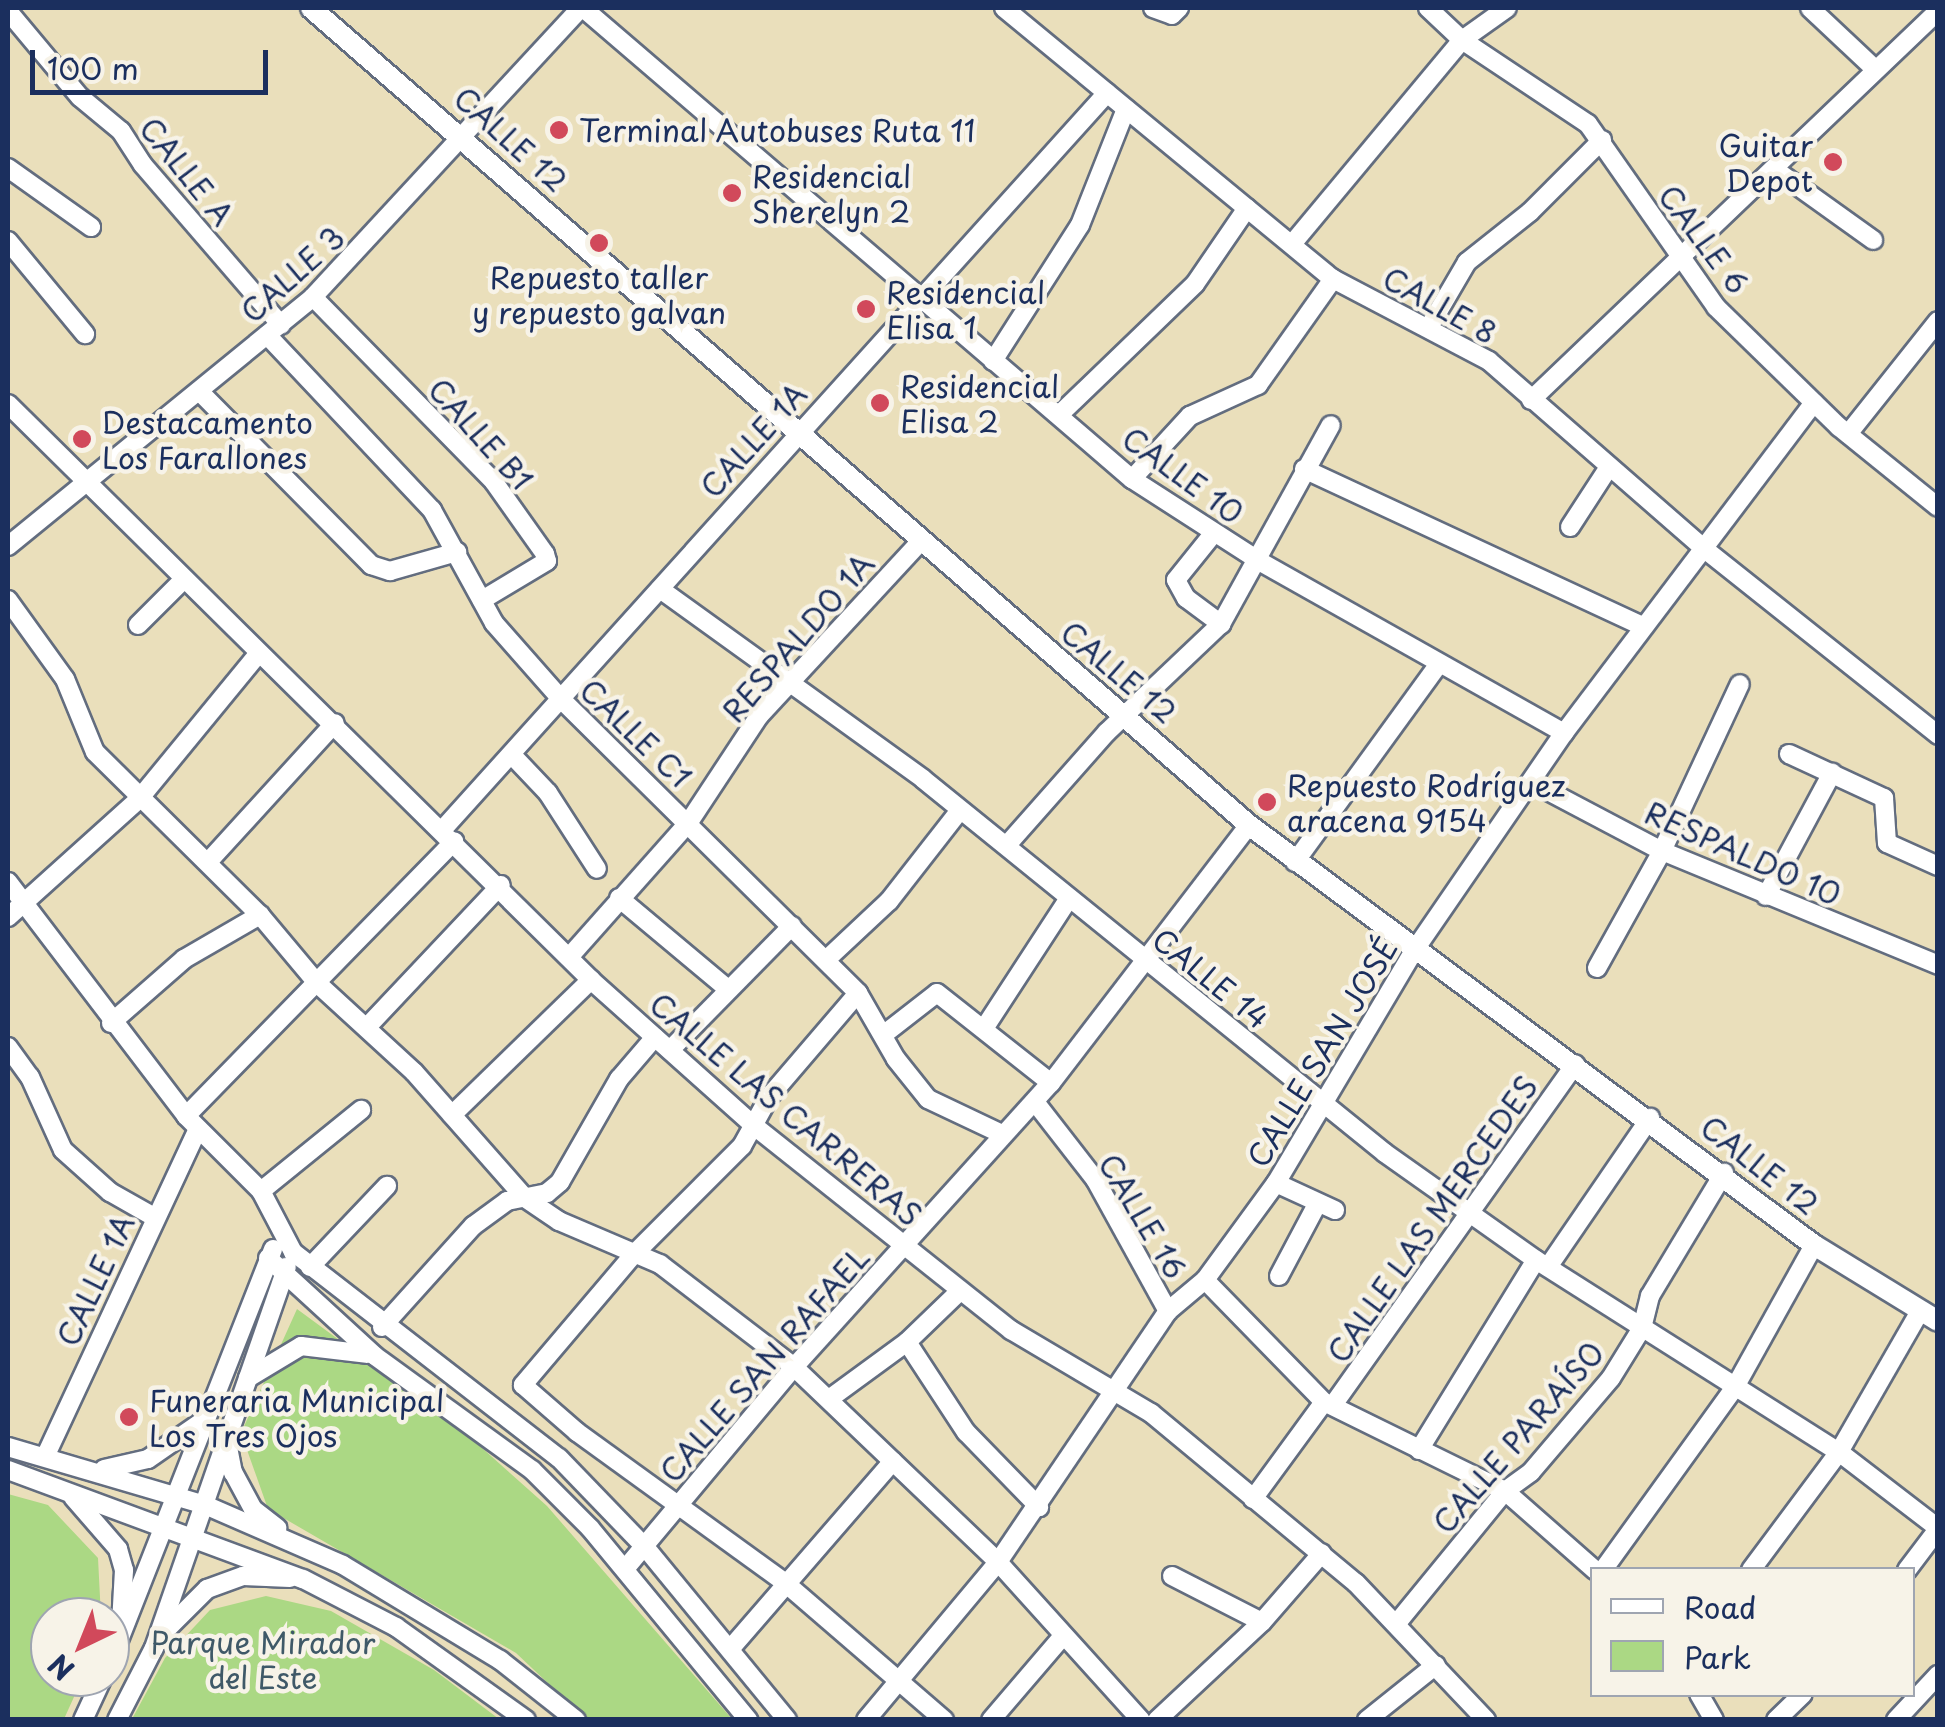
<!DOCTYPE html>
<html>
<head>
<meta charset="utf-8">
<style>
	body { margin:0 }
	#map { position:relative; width:1945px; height:1727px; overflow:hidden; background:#eadfbb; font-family:"Playpen Sans",sans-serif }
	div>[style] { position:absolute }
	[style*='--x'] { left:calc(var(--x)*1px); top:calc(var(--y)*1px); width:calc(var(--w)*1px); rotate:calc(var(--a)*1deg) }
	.green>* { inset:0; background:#abd884 }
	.roads { filter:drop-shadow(2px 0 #636d7f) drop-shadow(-2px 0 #636d7f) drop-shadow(0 2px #636d7f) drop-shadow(0 -2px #636d7f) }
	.minor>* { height:18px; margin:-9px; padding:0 9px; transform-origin:9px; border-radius:9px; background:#fff }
	.major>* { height:20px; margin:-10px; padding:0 10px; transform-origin:10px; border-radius:10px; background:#fff }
	.dots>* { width:28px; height:28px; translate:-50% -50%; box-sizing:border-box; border:5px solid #f7f3e8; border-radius:50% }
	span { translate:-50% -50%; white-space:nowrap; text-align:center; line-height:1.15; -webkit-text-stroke:9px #f7f3e8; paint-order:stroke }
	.poi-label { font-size:30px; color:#1b2f5e }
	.left { translate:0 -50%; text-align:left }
	.right { translate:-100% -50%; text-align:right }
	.street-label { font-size:30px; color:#1b2f5e }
	.park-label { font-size:30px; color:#3f5968 }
	.frame { position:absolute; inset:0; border:10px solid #1b2f5e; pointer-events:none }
	.legend { position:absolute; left:1590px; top:1567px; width:325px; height:130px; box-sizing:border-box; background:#f7f3e8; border:2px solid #9fa5b1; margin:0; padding:12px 18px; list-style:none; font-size:30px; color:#1b2f5e }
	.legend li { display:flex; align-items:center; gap:20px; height:50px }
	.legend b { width:50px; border:2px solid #9fa5b1 }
	.north { position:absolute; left:30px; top:1597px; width:100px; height:100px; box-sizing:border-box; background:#f7f3e8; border:2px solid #9fa5b1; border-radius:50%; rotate:223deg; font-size:28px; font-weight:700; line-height:40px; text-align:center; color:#1b2f5e }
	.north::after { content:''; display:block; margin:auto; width:35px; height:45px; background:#d1495b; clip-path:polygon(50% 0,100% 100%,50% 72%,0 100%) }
	.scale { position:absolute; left:30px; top:50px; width:238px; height:45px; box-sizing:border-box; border:5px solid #1b2f5e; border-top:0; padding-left:12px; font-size:30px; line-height:35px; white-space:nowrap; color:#1b2f5e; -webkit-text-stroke:8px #f7f3e8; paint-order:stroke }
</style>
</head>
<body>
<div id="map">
	<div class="green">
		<div style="clip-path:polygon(297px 1309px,463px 1431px,547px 1506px,732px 1719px,586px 1719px,516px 1653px,268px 1509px,241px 1433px)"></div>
		<div style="clip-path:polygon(8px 1494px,48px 1505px,98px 1558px,101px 1617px,50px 1617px,50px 1677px,83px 1677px,64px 1719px,8px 1719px)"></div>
		<div style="clip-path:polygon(266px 1596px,331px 1611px,434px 1670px,499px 1719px,132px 1719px,165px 1658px,210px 1610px)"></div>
	</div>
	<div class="roads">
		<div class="minor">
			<div style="--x:583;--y:8;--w:723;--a:40.63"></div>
			<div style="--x:1132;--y:479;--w:151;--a:32.8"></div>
			<div style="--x:1259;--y:561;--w:350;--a:29.4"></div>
			<div style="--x:1004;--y:8;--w:426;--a:39.5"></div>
			<div style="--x:1333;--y:279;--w:176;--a:27.7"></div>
			<div style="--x:1489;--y:361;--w:283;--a:41.1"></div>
			<div style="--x:1702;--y:547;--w:302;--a:38.5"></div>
			<div style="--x:1153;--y:8;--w:20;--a:20"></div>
			<div style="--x:1172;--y:15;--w:10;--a:-45"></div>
			<div style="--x:1428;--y:8;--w:47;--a:43.3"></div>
			<div style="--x:1462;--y:40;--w:151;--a:33.7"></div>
			<div style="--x:1588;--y:124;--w:223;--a:55"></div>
			<div style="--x:1716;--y:307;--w:172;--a:44.3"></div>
			<div style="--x:1839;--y:427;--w:127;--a:38.9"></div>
			<div style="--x:1810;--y:8;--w:89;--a:43.2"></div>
			<div style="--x:8;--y:11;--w:112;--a:50.1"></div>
			<div style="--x:80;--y:97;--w:53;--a:39.7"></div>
			<div style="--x:121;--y:131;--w:40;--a:57.1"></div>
			<div style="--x:143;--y:165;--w:211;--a:49.2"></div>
			<div style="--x:8;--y:168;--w:102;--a:35.4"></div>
			<div style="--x:1774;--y:169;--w:122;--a:35.6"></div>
			<div style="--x:8;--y:241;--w:121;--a:50.4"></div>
			<div style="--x:1292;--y:244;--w:266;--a:-50.2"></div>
			<div style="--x:1462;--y:40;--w:55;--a:-35.4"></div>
			<div style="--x:313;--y:297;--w:259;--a:45.6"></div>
			<div style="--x:494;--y:482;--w:88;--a:54.7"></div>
			<div style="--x:545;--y:554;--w:7;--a:74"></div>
			<div style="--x:547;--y:561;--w:76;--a:149"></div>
			<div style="--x:1429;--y:327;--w:75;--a:-59.7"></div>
			<div style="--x:1467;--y:262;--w:80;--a:-38.4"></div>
			<div style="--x:1530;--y:212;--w:102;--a:-45"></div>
			<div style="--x:267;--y:335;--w:241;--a:46.7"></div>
			<div style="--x:432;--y:510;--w:129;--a:61.2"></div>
			<div style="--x:494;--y:623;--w:101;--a:48.6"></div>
			<div style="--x:561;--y:699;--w:418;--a:44.7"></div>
			<div style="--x:858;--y:993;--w:76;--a:60.1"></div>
			<div style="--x:896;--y:1059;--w:51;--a:51.3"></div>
			<div style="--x:928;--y:1099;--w:82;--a:25.3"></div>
			<div style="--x:993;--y:361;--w:161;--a:-57.4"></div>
			<div style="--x:1080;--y:225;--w:125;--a:-68.4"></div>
			<div style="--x:199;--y:391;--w:245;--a:45.3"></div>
			<div style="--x:371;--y:565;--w:20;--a:18"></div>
			<div style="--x:390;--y:571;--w:70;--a:-15.8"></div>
			<div style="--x:1531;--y:400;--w:563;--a:-43.7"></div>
			<div style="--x:8;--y:404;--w:820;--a:44.65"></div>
			<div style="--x:591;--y:980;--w:217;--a:41.8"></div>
			<div style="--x:753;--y:1125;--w:330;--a:38.5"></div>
			<div style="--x:1011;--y:1330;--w:163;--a:30.7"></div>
			<div style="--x:1151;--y:1413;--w:266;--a:39.7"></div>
			<div style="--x:1356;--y:1583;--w:189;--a:46.5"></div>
			<div style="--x:1060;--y:414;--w:187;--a:-43.9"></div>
			<div style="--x:1195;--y:284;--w:92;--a:-55.6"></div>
			<div style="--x:1848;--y:434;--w:144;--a:-51.5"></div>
			<div style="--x:1304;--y:469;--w:374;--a:24.9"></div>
			<div style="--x:1132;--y:479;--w:86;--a:-47.4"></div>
			<div style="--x:1190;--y:416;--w:75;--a:-24.5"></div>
			<div style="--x:1258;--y:385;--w:130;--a:-54.7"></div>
			<div style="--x:1570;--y:527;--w:72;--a:-57"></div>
			<div style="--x:1213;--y:534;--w:59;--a:128.8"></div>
			<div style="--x:1176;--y:580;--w:21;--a:61"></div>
			<div style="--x:1186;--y:598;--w:44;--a:36.6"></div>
			<div style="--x:8;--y:546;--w:394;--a:-39.2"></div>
			<div style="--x:313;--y:297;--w:394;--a:-47.2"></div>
			<div style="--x:660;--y:589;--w:324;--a:35.8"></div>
			<div style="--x:923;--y:779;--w:594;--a:38.99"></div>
			<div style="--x:1385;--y:1153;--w:185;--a:35.3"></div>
			<div style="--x:1536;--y:1260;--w:359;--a:32.4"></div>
			<div style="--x:1839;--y:1452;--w:125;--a:37.5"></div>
			<div style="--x:8;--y:600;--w:97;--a:54.2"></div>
			<div style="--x:65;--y:679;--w:79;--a:67.7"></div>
			<div style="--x:95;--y:752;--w:232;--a:44.7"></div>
			<div style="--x:260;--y:915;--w:90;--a:50"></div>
			<div style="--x:318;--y:984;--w:130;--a:42.5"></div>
			<div style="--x:414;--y:1072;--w:168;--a:48.6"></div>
			<div style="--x:525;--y:1198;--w:41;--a:34.1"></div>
			<div style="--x:559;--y:1221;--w:110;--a:23.1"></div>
			<div style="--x:660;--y:1264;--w:169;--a:37.5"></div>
			<div style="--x:794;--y:1367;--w:282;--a:43.7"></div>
			<div style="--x:998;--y:1562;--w:213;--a:47.9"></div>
			<div style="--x:138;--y:625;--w:65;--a:-45"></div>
			<div style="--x:1789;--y:754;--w:105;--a:24.9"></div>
			<div style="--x:1884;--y:798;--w:45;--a:86.2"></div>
			<div style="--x:1887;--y:843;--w:56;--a:24.3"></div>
			<div style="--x:512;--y:755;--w:52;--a:46.5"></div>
			<div style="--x:548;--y:793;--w:90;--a:57.2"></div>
			<div style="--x:1531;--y:782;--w:148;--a:27.8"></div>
			<div style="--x:1662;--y:851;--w:299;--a:22.4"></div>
			<div style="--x:444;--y:828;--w:990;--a:-47.95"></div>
			<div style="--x:1007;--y:845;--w:151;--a:-48.5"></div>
			<div style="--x:1107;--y:732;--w:157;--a:-43.5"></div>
			<div style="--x:1221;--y:624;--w:227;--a:-61.1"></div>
			<div style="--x:208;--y:862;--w:188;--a:-47.6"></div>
			<div style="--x:1295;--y:862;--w:245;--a:-54"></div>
			<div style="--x:8;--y:882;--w:294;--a:52.7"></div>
			<div style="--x:186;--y:1116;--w:106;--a:45"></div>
			<div style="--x:261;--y:1191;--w:69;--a:62.3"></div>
			<div style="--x:293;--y:1252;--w:336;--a:37.8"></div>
			<div style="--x:559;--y:1458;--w:124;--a:46"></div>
			<div style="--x:645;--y:1547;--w:224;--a:50.6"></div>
			<div style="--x:1766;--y:896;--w:140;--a:-61.8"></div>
			<div style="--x:619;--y:898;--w:142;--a:39.9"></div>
			<div style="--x:8;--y:917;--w:176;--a:-42"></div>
			<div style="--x:139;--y:799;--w:188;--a:-50.6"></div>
			<div style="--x:570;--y:956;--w:179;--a:-48.4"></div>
			<div style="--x:689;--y:822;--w:127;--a:-56.6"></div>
			<div style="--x:759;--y:716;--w:236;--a:-47.2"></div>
			<div style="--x:827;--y:959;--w:85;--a:-43.1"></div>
			<div style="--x:889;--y:901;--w:115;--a:-52"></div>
			<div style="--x:1597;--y:968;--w:134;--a:-60.9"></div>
			<div style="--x:1662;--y:851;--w:184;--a:-65"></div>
			<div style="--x:858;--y:993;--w:137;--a:130.6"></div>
			<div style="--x:769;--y:1097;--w:56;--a:118.9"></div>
			<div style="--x:742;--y:1146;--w:153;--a:135"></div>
			<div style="--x:634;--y:1254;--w:172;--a:130.3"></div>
			<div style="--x:523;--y:1385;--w:72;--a:41"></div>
			<div style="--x:577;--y:1432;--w:254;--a:35.9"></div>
			<div style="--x:783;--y:1581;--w:213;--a:40.8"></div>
			<div style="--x:111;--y:1023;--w:97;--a:-41.2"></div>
			<div style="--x:184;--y:959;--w:88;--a:-30.1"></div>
			<div style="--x:367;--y:1027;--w:195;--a:-46.7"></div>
			<div style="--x:985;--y:1027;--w:154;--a:-56.9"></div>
			<div style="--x:883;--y:1035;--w:68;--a:-37.9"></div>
			<div style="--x:937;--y:993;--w:145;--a:38.3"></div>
			<div style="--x:8;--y:1047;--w:37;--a:54"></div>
			<div style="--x:30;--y:1077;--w:80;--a:65.7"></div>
			<div style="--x:63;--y:1150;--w:63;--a:41.8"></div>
			<div style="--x:110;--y:1192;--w:51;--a:29.6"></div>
			<div style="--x:670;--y:1050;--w:174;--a:-45.5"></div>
			<div style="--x:1035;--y:1102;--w:98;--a:52.1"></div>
			<div style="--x:1095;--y:1179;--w:151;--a:61.1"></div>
			<div style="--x:452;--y:1115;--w:194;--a:-44.2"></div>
			<div style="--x:186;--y:1116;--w:384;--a:-45.7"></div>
			<div style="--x:1276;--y:1183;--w:65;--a:24.6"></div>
			<div style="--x:261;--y:1191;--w:129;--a:-39"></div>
			<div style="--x:268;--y:1258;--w:145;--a:42.5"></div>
			<div style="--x:375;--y:1356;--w:194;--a:36"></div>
			<div style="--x:532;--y:1470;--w:82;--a:45"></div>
			<div style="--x:590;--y:1528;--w:249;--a:50.5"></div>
			<div style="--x:310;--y:1267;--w:112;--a:-46.5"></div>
			<div style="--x:1548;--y:1267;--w:181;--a:-55.6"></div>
			<div style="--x:1279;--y:1276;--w:79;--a:-62.1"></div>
			<div style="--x:1205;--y:1280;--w:170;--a:45.7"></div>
			<div style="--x:1324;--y:1402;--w:202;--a:26.2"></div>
			<div style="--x:1505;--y:1491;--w:120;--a:41.3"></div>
			<div style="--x:382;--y:1327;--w:136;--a:-48"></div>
			<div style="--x:473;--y:1226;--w:42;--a:-36.3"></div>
			<div style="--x:507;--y:1201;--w:41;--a:-11.3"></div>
			<div style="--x:547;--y:1193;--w:17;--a:-40"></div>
			<div style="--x:560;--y:1182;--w:119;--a:-60.2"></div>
			<div style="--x:619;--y:1079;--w:55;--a:-49.4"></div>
			<div style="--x:907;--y:1342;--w:108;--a:56.8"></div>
			<div style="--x:966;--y:1432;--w:105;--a:45.8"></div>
			<div style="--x:248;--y:1378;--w:62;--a:-31.1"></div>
			<div style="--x:301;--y:1346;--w:66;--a:6.9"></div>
			<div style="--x:829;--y:1399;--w:97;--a:-36.2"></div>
			<div style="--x:907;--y:1342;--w:72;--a:-43.9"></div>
			<div style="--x:1333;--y:1405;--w:418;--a:-54.6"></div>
			<div style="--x:227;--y:1442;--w:31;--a:79"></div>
			<div style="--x:233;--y:1472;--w:42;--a:61.6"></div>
			<div style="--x:253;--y:1509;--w:31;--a:38"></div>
			<div style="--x:8;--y:1447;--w:205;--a:16.4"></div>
			<div style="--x:205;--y:1505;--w:150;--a:23.5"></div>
			<div style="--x:343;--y:1565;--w:184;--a:31.2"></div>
			<div style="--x:500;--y:1660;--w:97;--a:38.3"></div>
			<div style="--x:1419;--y:1450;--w:223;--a:-58.4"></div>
			<div style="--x:45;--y:1457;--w:362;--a:-65"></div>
			<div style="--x:104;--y:1469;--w:45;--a:-12.8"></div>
			<div style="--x:148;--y:1459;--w:63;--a:-34.7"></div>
			<div style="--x:8;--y:1470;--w:314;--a:20.3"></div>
			<div style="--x:303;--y:1579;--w:105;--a:27.3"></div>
			<div style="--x:396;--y:1627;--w:160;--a:35.6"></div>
			<div style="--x:73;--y:1497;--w:69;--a:49.1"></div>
			<div style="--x:118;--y:1549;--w:22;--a:74"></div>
			<div style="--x:124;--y:1570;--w:53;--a:93.2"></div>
			<div style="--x:1253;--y:1499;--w:120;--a:-53.8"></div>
			<div style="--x:625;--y:1569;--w:263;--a:-50.1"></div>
			<div style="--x:794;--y:1367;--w:383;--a:-47.9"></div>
			<div style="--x:1051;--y:1083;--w:325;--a:-52.5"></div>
			<div style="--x:1603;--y:1570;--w:226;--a:-54.2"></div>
			<div style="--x:1735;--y:1387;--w:162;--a:-60.9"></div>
			<div style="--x:1751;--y:1570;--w:147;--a:-53.3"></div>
			<div style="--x:1839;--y:1452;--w:163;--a:-60.1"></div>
			<div style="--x:1907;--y:1570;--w:51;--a:-52.9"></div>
			<div style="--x:1172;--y:1576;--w:101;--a:27.1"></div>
			<div style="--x:1397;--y:1623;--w:171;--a:-50.7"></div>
			<div style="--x:1505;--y:1491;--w:32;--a:-36"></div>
			<div style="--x:1531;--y:1472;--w:123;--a:-49.6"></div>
			<div style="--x:1611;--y:1378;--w:59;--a:-58.2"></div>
			<div style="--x:1642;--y:1328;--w:33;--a:-76"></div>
			<div style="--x:1650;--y:1296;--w:144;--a:-59"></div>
			<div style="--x:169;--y:1627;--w:54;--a:-45"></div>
			<div style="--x:207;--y:1589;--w:38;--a:-20"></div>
			<div style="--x:243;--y:1576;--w:47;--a:2.4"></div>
			<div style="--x:731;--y:1648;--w:247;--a:-49.1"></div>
			<div style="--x:110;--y:1663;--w:445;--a:-68.5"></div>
			<div style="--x:1699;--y:1694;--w:30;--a:60"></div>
			<div style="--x:83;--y:1720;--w:47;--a:-65.1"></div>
			<div style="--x:117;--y:1720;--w:81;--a:-62.8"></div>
			<div style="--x:154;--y:1648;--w:404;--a:-70.8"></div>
			<div style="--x:866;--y:1720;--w:206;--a:-50.1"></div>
			<div style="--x:998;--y:1562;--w:303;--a:-55.9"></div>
			<div style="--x:1168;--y:1311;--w:48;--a:-40"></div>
			<div style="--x:1205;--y:1280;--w:120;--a:-53.8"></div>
			<div style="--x:1276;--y:1183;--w:270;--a:-59.3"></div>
			<div style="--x:1414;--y:951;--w:265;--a:-55.5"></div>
			<div style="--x:1564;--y:733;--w:414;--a:-52.9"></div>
			<div style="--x:991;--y:1720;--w:111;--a:-49.4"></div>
			<div style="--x:1157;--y:1720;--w:144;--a:-43"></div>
			<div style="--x:1262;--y:1622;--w:91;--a:-49"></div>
			<div style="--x:1367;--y:1720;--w:88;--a:-38.6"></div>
			<div style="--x:1776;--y:1720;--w:37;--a:-44"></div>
			<div style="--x:1896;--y:1720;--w:62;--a:-47"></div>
		</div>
		<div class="major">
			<div style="--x:311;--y:8;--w:1244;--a:41.06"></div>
			<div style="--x:1249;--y:825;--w:704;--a:36.63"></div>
			<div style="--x:1814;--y:1245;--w:145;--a:31.5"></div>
		</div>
	</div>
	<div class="dots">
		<div style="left:559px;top:130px;background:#d1495b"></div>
		<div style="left:1833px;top:162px;background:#d1495b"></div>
		<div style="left:732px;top:193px;background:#d1495b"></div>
		<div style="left:599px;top:243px;background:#d1495b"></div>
		<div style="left:866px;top:309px;background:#d1495b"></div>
		<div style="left:880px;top:403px;background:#d1495b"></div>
		<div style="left:82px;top:439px;background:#d1495b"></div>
		<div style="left:1267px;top:802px;background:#d1495b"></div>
		<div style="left:129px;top:1417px;background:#d1495b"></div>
	</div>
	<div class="poi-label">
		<span class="left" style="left:579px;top:130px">Terminal Autobuses Ruta 11</span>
		<span class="right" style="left:1813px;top:162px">Guitar<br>Depot</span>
		<span class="left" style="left:752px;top:193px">Residencial<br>Sherelyn 2</span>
		<span style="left:599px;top:294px">Repuesto taller<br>y repuesto galvan</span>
		<span class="left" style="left:886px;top:309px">Residencial<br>Elisa 1</span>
		<span class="left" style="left:900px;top:403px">Residencial<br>Elisa 2</span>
		<span class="left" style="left:102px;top:439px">Destacamento<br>Los Farallones</span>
		<span class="left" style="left:1287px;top:802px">Repuesto Rodríguez<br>aracena 9154</span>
		<span class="left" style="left:149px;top:1417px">Funeraria Municipal<br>Los Tres Ojos</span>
	</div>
	<div class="street-label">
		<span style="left:511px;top:139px;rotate:42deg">CALLE 12</span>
		<span style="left:187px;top:171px;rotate:51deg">CALLE A</span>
		<span style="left:1704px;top:239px;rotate:53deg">CALLE 6</span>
		<span style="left:292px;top:274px;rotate:-42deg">CALLE 3</span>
		<span style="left:1440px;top:305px;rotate:29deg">CALLE 8</span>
		<span style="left:481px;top:434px;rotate:48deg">CALLE B1</span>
		<span style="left:753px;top:440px;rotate:-48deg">CALLE 1A</span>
		<span style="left:1183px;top:475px;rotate:36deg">CALLE 10</span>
		<span style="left:798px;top:637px;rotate:-49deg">RESPALDO 1A</span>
		<span style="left:1119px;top:672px;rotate:40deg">CALLE 12</span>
		<span style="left:636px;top:733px;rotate:44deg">CALLE C1</span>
		<span style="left:1743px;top:853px;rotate:24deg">RESPALDO 10</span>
		<span style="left:1211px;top:978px;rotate:39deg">CALLE 14</span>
		<span style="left:1322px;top:1052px;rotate:-59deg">CALLE SAN JOSÉ</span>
		<span style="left:786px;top:1109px;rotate:40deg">CALLE LAS CARRERAS</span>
		<span style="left:1760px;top:1165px;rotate:38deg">CALLE 12</span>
		<span style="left:1143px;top:1216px;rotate:59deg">CALLE 16</span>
		<span style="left:1432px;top:1219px;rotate:-55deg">CALLE LAS MERCEDES</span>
		<span style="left:95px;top:1280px;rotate:-65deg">CALLE 1A</span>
		<span style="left:764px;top:1364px;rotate:-49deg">CALLE SAN RAFAEL</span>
		<span style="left:1518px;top:1437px;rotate:-49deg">CALLE PARAÍSO</span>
	</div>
	<div class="park-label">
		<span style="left:263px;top:1659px">Parque Mirador<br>del Este</span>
	</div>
	<div class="frame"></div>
	<ul class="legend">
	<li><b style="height:12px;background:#fff"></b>Road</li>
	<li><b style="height:28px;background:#abd884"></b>Park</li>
	</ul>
	<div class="north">N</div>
	<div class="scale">100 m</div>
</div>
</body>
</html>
